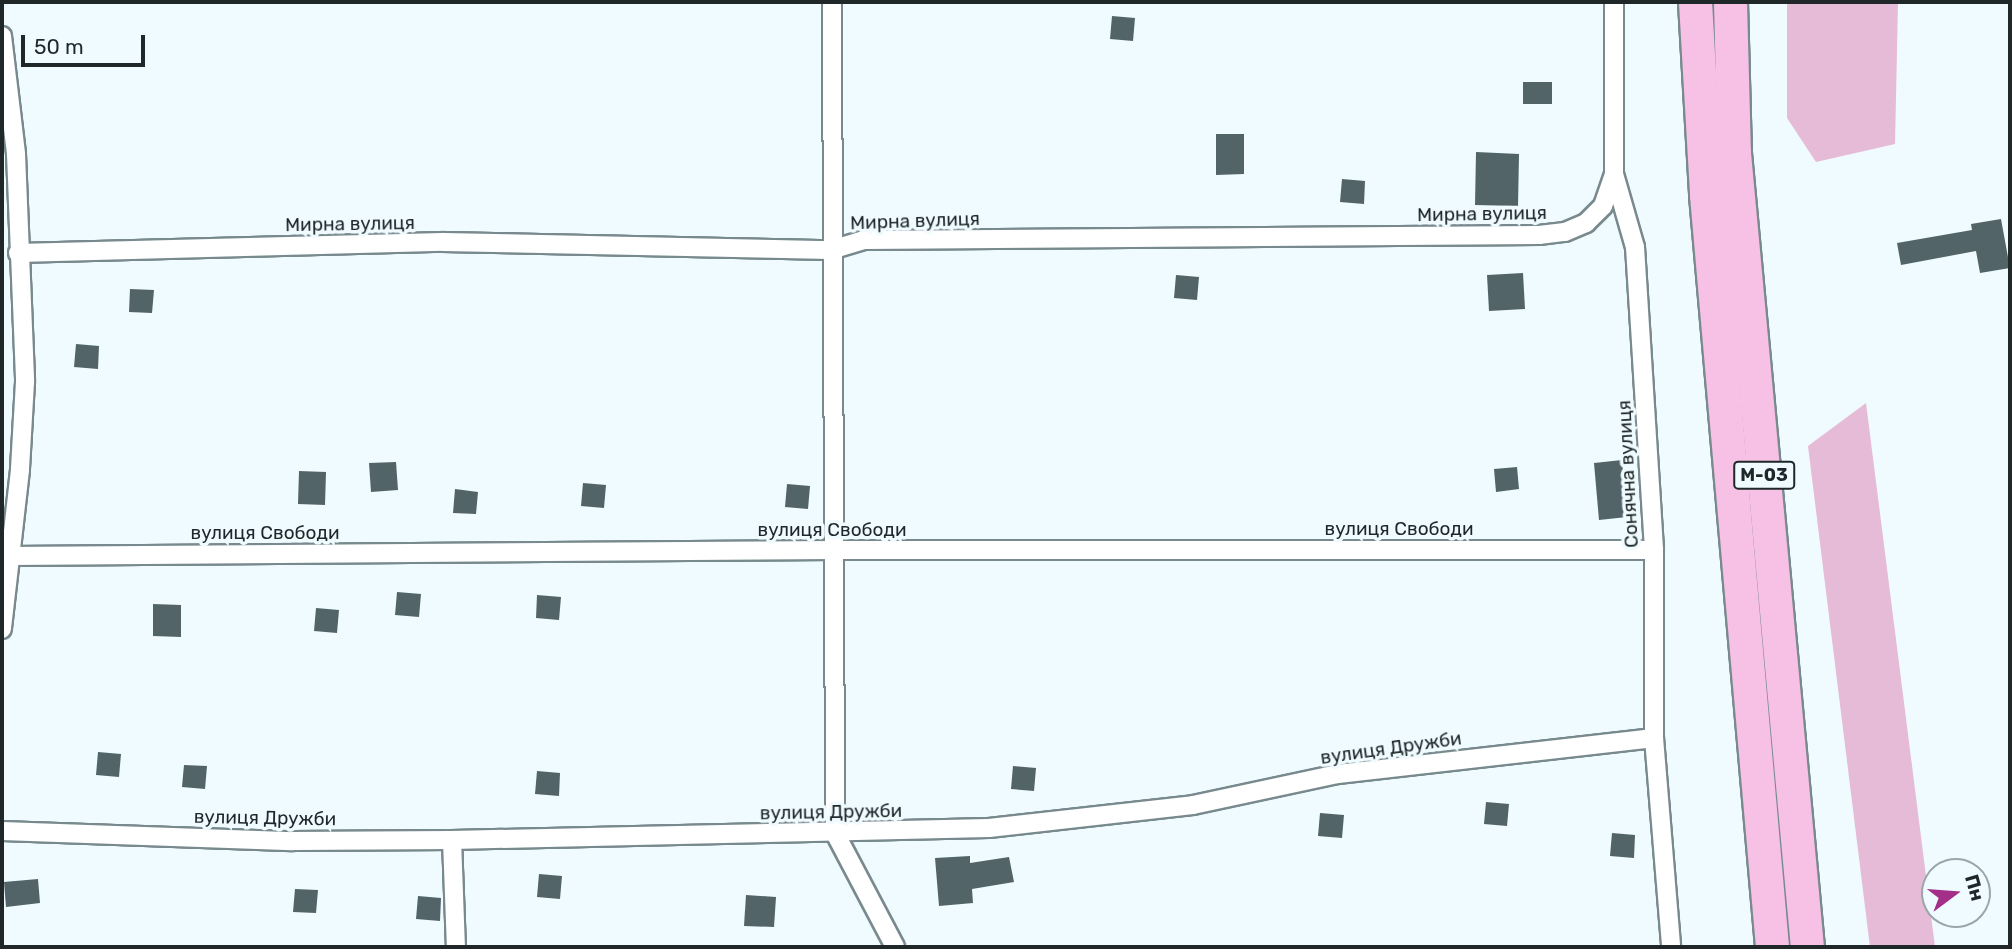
<!DOCTYPE html>
<html>
<head>
<meta charset="utf-8">
<style>
	body { margin:0 }
	#map { position:relative; width:2012px; height:949px; overflow:hidden; background:#effbfe; font-family:Rubik,sans-serif }
	div>[style] { position:absolute }
	[style*='--x'] { left:calc(var(--x)*1px); top:calc(var(--y)*1px); width:calc(var(--w)*1px); rotate:calc(var(--a)*1deg) }
	.green>* { inset:0; background:#e5bbd7 }
	.building>* { inset:0; background:#526468 }
	.roads { filter:drop-shadow(2px 0 #788a8e) drop-shadow(-2px 0 #788a8e) drop-shadow(0 2px #788a8e) drop-shadow(0 -2px #788a8e) }
	.street>* { height:18px; margin:-9px; padding:0 9px; transform-origin:9px; border-radius:9px; background:#fff }
	.highway>* { height:33px; margin:-16.5px; padding:0 16.5px; transform-origin:16.5px; border-radius:16.5px; background:#f7c0e5 }
	span { translate:-50% -50%; white-space:nowrap; text-align:center; line-height:1.15; -webkit-text-stroke:7px #effbfe; paint-order:stroke }
	.shield-label span { padding:2px 5px; background:#effbfe; border:2px solid; border-radius:5px; -webkit-text-stroke-width:0 }
	.shield-label { font-size:18px; color:#1f2729; font-weight:700 }
	.street-label { font-size:19px; color:#1f2729 }
	.frame { position:absolute; inset:0; border:4px solid #1f2729; pointer-events:none }
	.north { position:absolute; left:1921px; top:858px; width:70px; height:70px; box-sizing:border-box; background:#effbfe; border:2px solid #9ca6a9; border-radius:50%; rotate:74deg; font-size:19px; font-weight:700; line-height:28px; text-align:center; color:#1f2729 }
	.north::after { content:''; display:block; margin:auto; width:24px; height:32px; background:#a42f89; clip-path:polygon(50% 0,100% 100%,50% 72%,0 100%) }
	.scale { position:absolute; left:21px; top:35px; width:124px; height:32px; box-sizing:border-box; border:4px solid #1f2729; border-top:0; padding-left:9px; font-size:21px; line-height:24px; white-space:nowrap; color:#1f2729; -webkit-text-stroke:5px #effbfe; paint-order:stroke }
</style>
</head>
<body>
<div id="map">
	<div class="green">
		<div style="clip-path:polygon(1787px 2px,1898px 2px,1895px 144px,1816px 162px,1787px 118px)"></div>
		<div style="clip-path:polygon(1866px 403px,1935px 947px,1870px 947px,1808px 446px)"></div>
	</div>
	<div class="building">
		<div style="clip-path:polygon(1112px 16px,1135px 18px,1133px 41px,1110px 39px)"></div>
		<div style="clip-path:polygon(1523px 82px,1552px 82px,1552px 104px,1523px 104px)"></div>
		<div style="clip-path:polygon(1216px 134px,1244px 134px,1244px 174px,1216px 175px)"></div>
		<div style="clip-path:polygon(1476px 152px,1519px 154px,1518px 206px,1475px 205px)"></div>
		<div style="clip-path:polygon(1342px 179px,1365px 181px,1364px 204px,1340px 202px)"></div>
		<div style="clip-path:polygon(2001px 219px,2010px 268px,1980px 273px,1976px 251px,1901px 265px,1897px 243px,1972px 230px,1971px 224px)"></div>
		<div style="clip-path:polygon(1523px 273px,1525px 309px,1489px 311px,1487px 275px)"></div>
		<div style="clip-path:polygon(1176px 275px,1199px 277px,1197px 300px,1174px 298px)"></div>
		<div style="clip-path:polygon(130px 289px,154px 290px,152px 313px,129px 312px)"></div>
		<div style="clip-path:polygon(76px 344px,99px 346px,98px 369px,74px 367px)"></div>
		<div style="clip-path:polygon(1622px 460px,1627px 517px,1599px 520px,1594px 463px)"></div>
		<div style="clip-path:polygon(396px 462px,398px 490px,371px 492px,369px 463px)"></div>
		<div style="clip-path:polygon(1517px 467px,1519px 489px,1496px 492px,1494px 469px)"></div>
		<div style="clip-path:polygon(299px 471px,326px 472px,325px 505px,298px 504px)"></div>
		<div style="clip-path:polygon(583px 483px,606px 485px,604px 508px,581px 506px)"></div>
		<div style="clip-path:polygon(787px 484px,810px 486px,808px 509px,785px 507px)"></div>
		<div style="clip-path:polygon(455px 489px,478px 492px,476px 514px,453px 513px)"></div>
		<div style="clip-path:polygon(397px 592px,421px 594px,419px 617px,395px 615px)"></div>
		<div style="clip-path:polygon(537px 595px,561px 597px,559px 620px,536px 618px)"></div>
		<div style="clip-path:polygon(153px 604px,181px 605px,181px 637px,153px 636px)"></div>
		<div style="clip-path:polygon(316px 608px,339px 610px,337px 633px,314px 631px)"></div>
		<div style="clip-path:polygon(98px 752px,121px 754px,119px 777px,96px 775px)"></div>
		<div style="clip-path:polygon(184px 765px,207px 766px,205px 789px,182px 787px)"></div>
		<div style="clip-path:polygon(1013px 766px,1036px 768px,1034px 791px,1011px 789px)"></div>
		<div style="clip-path:polygon(537px 771px,560px 773px,559px 796px,535px 794px)"></div>
		<div style="clip-path:polygon(1486px 802px,1509px 804px,1507px 826px,1484px 824px)"></div>
		<div style="clip-path:polygon(1320px 813px,1344px 815px,1342px 838px,1318px 836px)"></div>
		<div style="clip-path:polygon(1612px 833px,1635px 835px,1634px 858px,1610px 856px)"></div>
		<div style="clip-path:polygon(970px 856px,970px 863px,1009px 857px,1014px 882px,972px 889px,973px 903px,939px 906px,935px 858px)"></div>
		<div style="clip-path:polygon(539px 874px,562px 876px,560px 899px,537px 897px)"></div>
		<div style="clip-path:polygon(38px 879px,40px 903px,6px 907px,4px 882px)"></div>
		<div style="clip-path:polygon(295px 889px,318px 890px,316px 913px,293px 912px)"></div>
		<div style="clip-path:polygon(746px 895px,776px 897px,774px 927px,744px 926px)"></div>
		<div style="clip-path:polygon(418px 896px,441px 898px,440px 921px,416px 919px)"></div>
	</div>
	<div class="roads">
		<div class="street">
			<div style="--x:832;--y:2;--w:831;--a:89.79"></div>
			<div style="--x:835;--y:833;--w:129;--a:62.2"></div>
			<div style="--x:1614;--y:2;--w:172;--a:90"></div>
			<div style="--x:1614;--y:174;--w:76;--a:74"></div>
			<div style="--x:1635;--y:247;--w:304;--a:86.4"></div>
			<div style="--x:1654;--y:550;--w:188;--a:90"></div>
			<div style="--x:1654;--y:738;--w:210;--a:85.3"></div>
			<div style="--x:2;--y:36;--w:119;--a:83.2"></div>
			<div style="--x:16;--y:154;--w:228;--a:87.7"></div>
			<div style="--x:25;--y:382;--w:88;--a:93.3"></div>
			<div style="--x:20;--y:470;--w:160;--a:96.5"></div>
			<div style="--x:18;--y:253;--w:425;--a:-1.5"></div>
			<div style="--x:443;--y:242;--w:388;--a:1.2"></div>
			<div style="--x:831;--y:250;--w:34;--a:-17"></div>
			<div style="--x:863;--y:240;--w:676;--a:-0.42"></div>
			<div style="--x:1539;--y:235;--w:26;--a:-7"></div>
			<div style="--x:1565;--y:232;--w:23;--a:-23"></div>
			<div style="--x:1586;--y:223;--w:24;--a:-45"></div>
			<div style="--x:1603;--y:206;--w:34;--a:-71"></div>
			<div style="--x:10;--y:556;--w:823;--a:-0.42"></div>
			<div style="--x:833;--y:550;--w:821;--a:0"></div>
			<div style="--x:2;--y:831;--w:291;--a:2"></div>
			<div style="--x:293;--y:841;--w:159;--a:-0.4"></div>
			<div style="--x:452;--y:840;--w:537;--a:-1.28"></div>
			<div style="--x:989;--y:828;--w:205;--a:-6.4"></div>
			<div style="--x:1193;--y:805;--w:148;--a:-12.1"></div>
			<div style="--x:1338;--y:774;--w:318;--a:-6.5"></div>
			<div style="--x:452;--y:840;--w:107;--a:87.9"></div>
		</div>
		<div class="highway">
			<div style="--x:1695;--y:2;--w:193;--a:86.7"></div>
			<div style="--x:1706;--y:195;--w:755;--a:84.98"></div>
			<div style="--x:1730;--y:2;--w:151;--a:88.5"></div>
			<div style="--x:1734;--y:153;--w:797;--a:84.75"></div>
		</div>
	</div>
	<div class="shield-label">
		<span style="left:1764px;top:475px">М-03</span>
	</div>
	<div class="street-label">
		<span style="left:1482px;top:214px;rotate:-1deg">Мирна вулиця</span>
		<span style="left:915px;top:221px;rotate:-2deg">Мирна вулиця</span>
		<span style="left:350px;top:224px;rotate:-1deg">Мирна вулиця</span>
		<span style="left:1628px;top:474px;rotate:-93deg">Сонячна вулиця</span>
		<span style="left:1399px;top:529px">вулиця Свободи</span>
		<span style="left:832px;top:530px">вулиця Свободи</span>
		<span style="left:265px;top:533px">вулиця Свободи</span>
		<span style="left:1391px;top:748px;rotate:-8deg">вулиця Дружби</span>
		<span style="left:831px;top:812px;rotate:-1deg">вулиця Дружби</span>
		<span style="left:265px;top:818px;rotate:1deg">вулиця Дружби</span>
	</div>
	<div class="frame"></div>
	<div class="north">Пн</div>
	<div class="scale">50 m</div>
</div>
</body>
</html>
